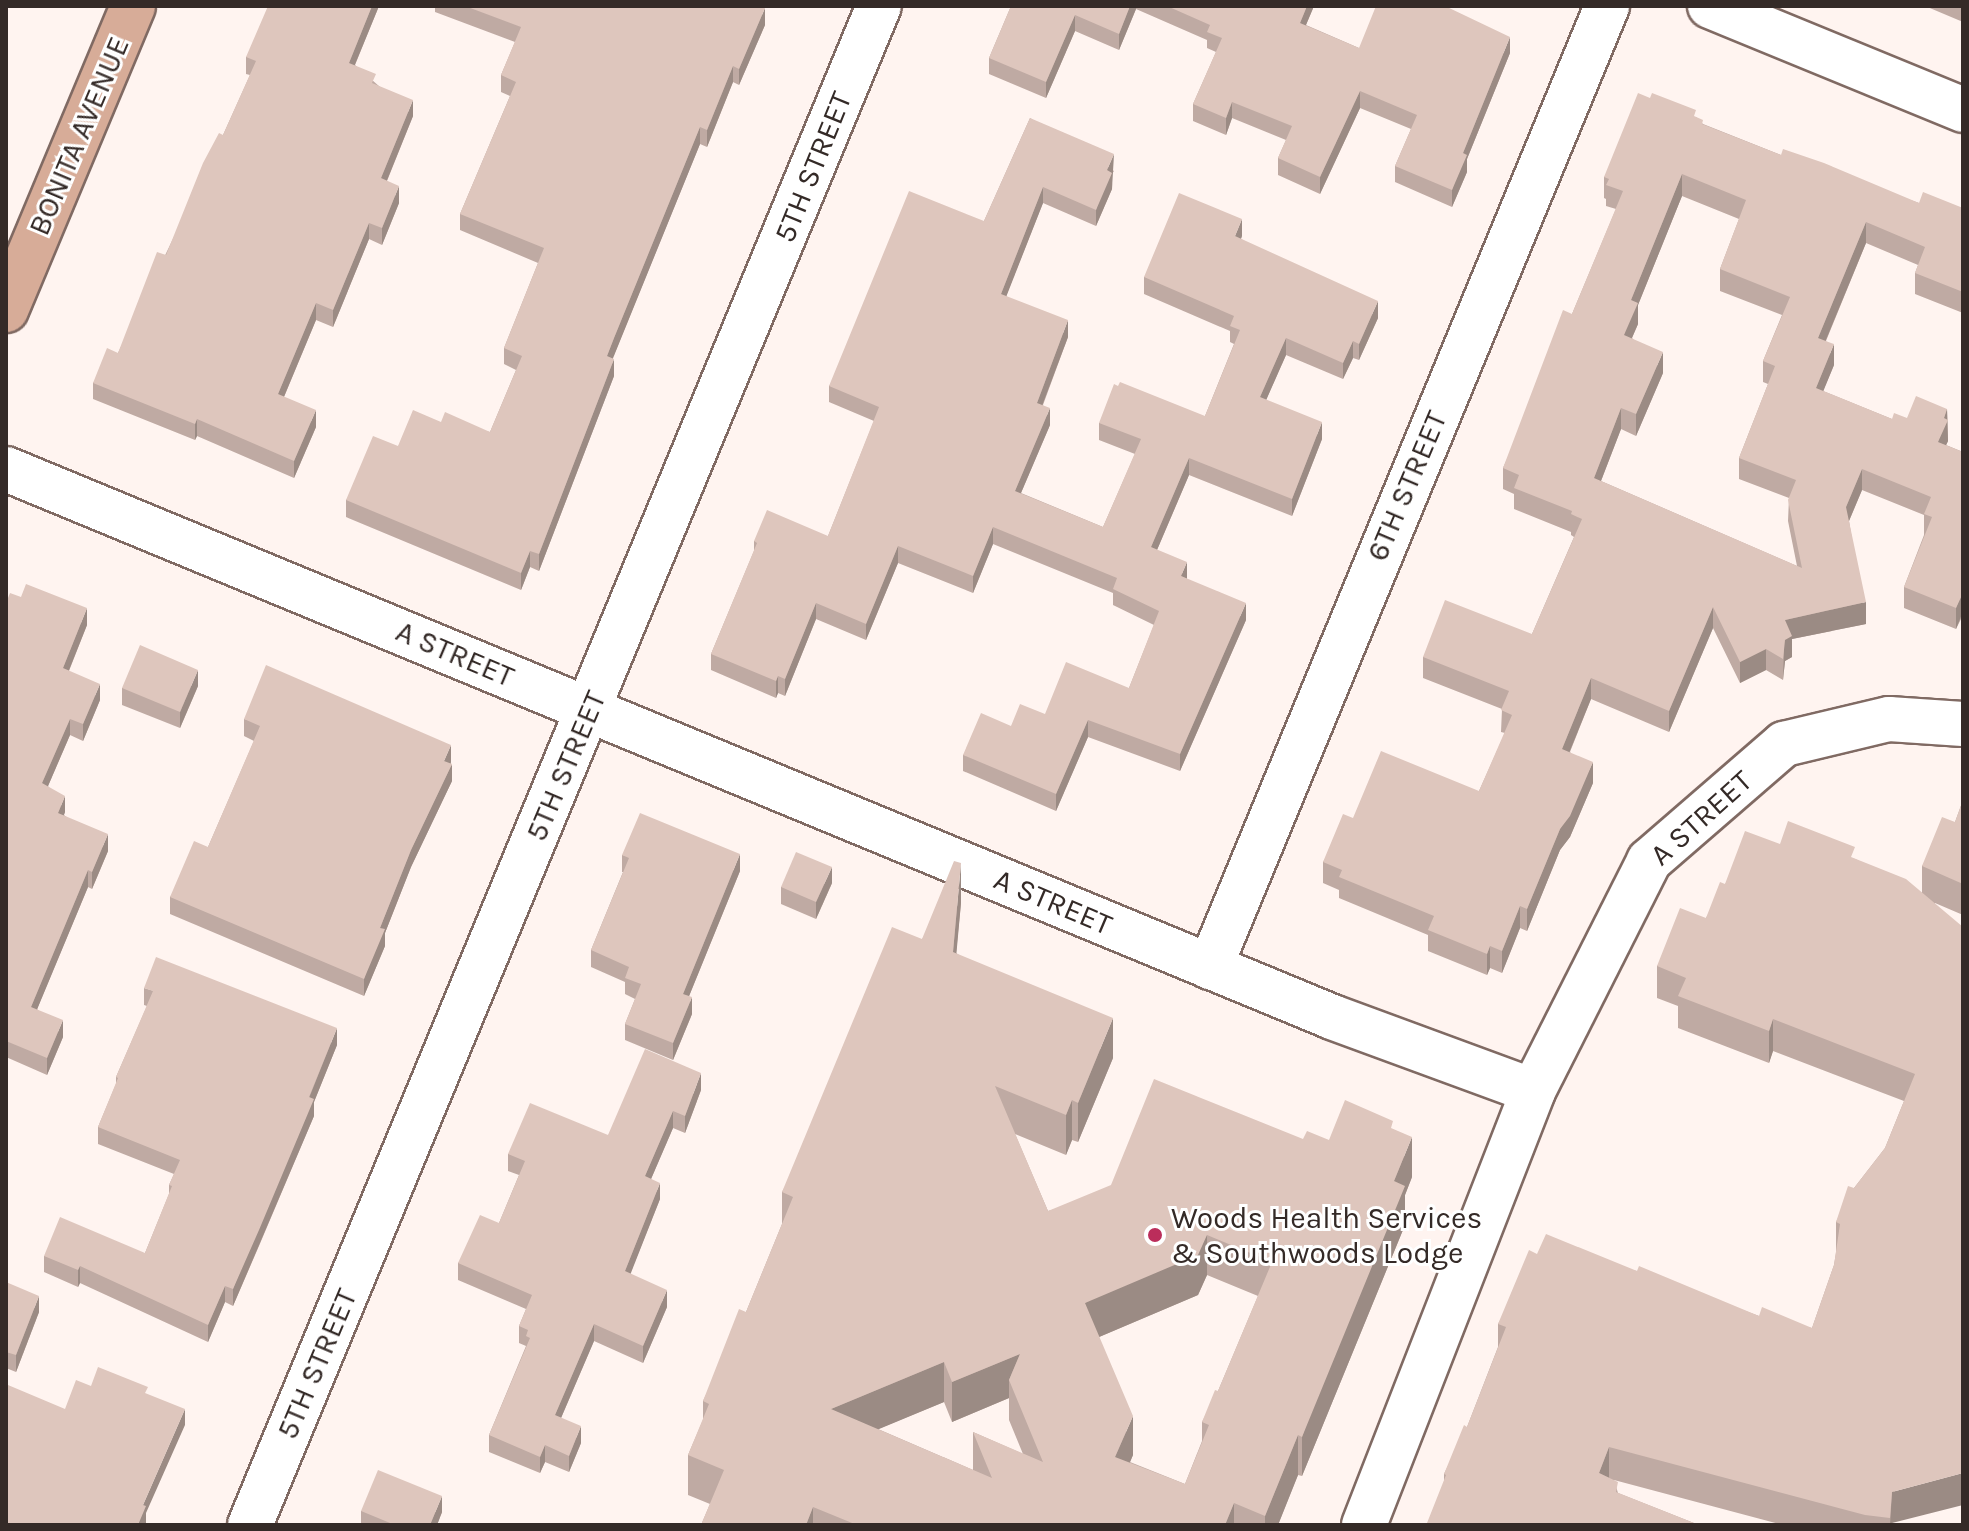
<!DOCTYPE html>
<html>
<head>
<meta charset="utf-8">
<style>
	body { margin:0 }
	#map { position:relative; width:1969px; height:1531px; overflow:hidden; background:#fff4f0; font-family:Karla,sans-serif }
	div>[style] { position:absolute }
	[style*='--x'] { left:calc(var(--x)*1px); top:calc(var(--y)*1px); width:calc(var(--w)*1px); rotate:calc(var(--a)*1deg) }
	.roads { filter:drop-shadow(2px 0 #806a63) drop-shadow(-2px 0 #806a63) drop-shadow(0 2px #806a63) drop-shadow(0 -2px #806a63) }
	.minor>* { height:44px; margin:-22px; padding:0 22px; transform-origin:22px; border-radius:22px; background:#fff }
	.major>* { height:44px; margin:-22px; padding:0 22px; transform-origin:22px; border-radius:22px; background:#d7ac98 }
	.wall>* { inset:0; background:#bfaaa3 }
	.shaded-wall>* { inset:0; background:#9b8b84 }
	.building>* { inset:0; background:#dec6bd }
	.dots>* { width:22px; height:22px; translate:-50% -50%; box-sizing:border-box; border:4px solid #fff; border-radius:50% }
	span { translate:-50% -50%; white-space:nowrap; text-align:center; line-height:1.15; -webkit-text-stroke:6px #fff; paint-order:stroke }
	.street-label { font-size:30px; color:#342a27 }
	.poi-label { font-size:30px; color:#342a27 }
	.left { translate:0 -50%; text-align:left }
	.frame { position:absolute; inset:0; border:8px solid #342a27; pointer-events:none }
</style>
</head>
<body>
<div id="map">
	<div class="roads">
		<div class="minor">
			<div style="--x:1710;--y:6;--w:274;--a:22.3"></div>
			<div style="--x:6;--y:469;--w:1435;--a:22.45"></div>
			<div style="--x:1332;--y:1017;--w:214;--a:20.2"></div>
			<div style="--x:1210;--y:967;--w:1040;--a:-67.55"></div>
			<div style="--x:250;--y:1525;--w:1644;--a:-67.51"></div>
			<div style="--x:1364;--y:1525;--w:466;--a:-68.7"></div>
			<div style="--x:1533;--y:1091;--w:258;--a:-63.2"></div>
			<div style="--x:1649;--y:861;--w:179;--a:-40.9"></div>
			<div style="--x:1784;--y:744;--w:108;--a:-13.4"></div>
			<div style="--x:1889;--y:719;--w:74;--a:3.9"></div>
		</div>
		<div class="major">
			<div style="--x:6;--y:310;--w:329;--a:-67.3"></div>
		</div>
	</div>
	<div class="wall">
		<div style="clip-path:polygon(379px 6px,355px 65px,413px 116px,387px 181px,399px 203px,382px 245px,369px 239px,333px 327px,316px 320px,284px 397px,316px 427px,294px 478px,197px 436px,195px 440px,93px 399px,93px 383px,118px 353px,223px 135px,250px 75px,246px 74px,246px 57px)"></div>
		<div style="clip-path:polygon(435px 6px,759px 6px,765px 25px,739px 85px,733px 82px,707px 147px,700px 144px,614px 355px,612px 358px,614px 376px,539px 571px,530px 567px,521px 590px,346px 517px,346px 500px,398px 446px,441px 422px,490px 432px,516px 370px,504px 364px,504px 348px,538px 263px,460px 230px,460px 214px,510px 96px,501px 92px,501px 75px,515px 42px,435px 12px)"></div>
		<div style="clip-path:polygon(1011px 6px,1314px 6px,1306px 25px,1359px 48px,1510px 53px,1467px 159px,1467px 172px,1452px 207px,1395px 182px,1395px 166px,1411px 129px,1360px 108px,1320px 194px,1278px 175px,1278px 158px,1286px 140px,1232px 118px,1226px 135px,1193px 121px,1193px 104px,1216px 52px,1207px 48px,1207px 40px,1136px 9px,1119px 50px,1075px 31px,1046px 98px,989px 74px,989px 58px)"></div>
		<div style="clip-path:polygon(1925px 6px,1963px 6px,1963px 22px)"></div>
		<div style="clip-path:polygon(evenodd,1696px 117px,1703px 124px,1781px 155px,1919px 203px,1963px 208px,1963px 313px,1915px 294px,1915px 273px,1918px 265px,1866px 243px,1826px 341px,1834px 365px,1823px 391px,1892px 419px,1907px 418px,1947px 409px,1948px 441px,1946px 445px,1963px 452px,1963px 615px,1956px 629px,1904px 608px,1904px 587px,1924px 535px,1924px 515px,1862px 490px,1849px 521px,1866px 624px,1792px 639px,1792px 657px,1785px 661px,1783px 680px,1766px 670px,1740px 683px,1713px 628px,1669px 732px,1591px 699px,1570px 752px,1593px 783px,1570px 837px,1560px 850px,1527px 931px,1520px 928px,1502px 973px,1490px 968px,1487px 975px,1428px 951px,1428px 935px,1339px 898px,1339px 890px,1323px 883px,1323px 862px,1353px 818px,1479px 791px,1505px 733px,1501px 732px,1502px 709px,1423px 678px,1423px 657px,1532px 634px,1574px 537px,1571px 535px,1571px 532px,1514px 509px,1514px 494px,1503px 489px,1503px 468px,1572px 314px,1616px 209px,1606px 206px,1606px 199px,1604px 198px,1604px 177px,1696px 117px,1682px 196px,1739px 219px,1720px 269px,1720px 291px,1782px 315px,1763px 361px,1763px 382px,1768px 384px,1739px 458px,1739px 479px,1789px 498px,1788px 521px,1797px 566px,1601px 481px,1621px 429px,1636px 436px,1663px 373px,1632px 338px,1638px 324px,1638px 305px,1682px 196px)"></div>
		<div style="clip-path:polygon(1030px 118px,1114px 171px,1112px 174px,1112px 189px,1096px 226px,1043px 203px,1006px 296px,1068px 337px,1043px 405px,1050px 425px,1021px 493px,1103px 527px,1135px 454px,1099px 440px,1099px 423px,1205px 416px,1234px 344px,1230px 342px,1230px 331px,1144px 294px,1144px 277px,1242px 236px,1241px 239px,1378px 318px,1359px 360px,1353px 358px,1343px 379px,1286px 355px,1266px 400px,1322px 439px,1292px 516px,1189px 475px,1157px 550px,1187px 579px,1246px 620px,1180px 771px,1088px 737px,1056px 811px,963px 771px,963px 755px,1011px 726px,1129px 688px,1154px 625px,1113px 605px,1113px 593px,993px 544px,973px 593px,898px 563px,866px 640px,816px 619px,785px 696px,778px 693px,776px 698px,711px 670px,711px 654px,754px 551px,754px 541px,828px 536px,874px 421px,829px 402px,829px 386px,984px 221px)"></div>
		<div style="clip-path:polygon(6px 603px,87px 625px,69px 671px,100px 700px,83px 741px,70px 735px,48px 786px,65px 812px,64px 815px,108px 851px,92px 889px,88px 887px,37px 1009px,63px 1037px,47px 1075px,6px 1057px)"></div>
		<div style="clip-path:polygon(198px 686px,180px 728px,122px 705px,122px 688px)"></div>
		<div style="clip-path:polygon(244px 719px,451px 762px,452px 781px,411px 867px,385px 933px,385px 946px,364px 996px,170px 914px,170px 897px,208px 847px,254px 741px,244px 736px)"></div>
		<div style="clip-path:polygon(1963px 800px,1963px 915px,1935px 903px,1892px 1525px,1783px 1525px,1614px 1480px,1618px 1493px,1699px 1525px,1427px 1525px,1444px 1482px,1444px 1474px,1467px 1427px,1498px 1347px,1498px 1324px,1537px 1254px,1637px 1271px,1759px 1316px,1812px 1328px,1834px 1265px,1836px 1253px,1836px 1222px,1854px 1188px,1885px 1148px,1904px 1101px,1773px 1051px,1769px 1063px,1678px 1028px,1678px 1006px,1657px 998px,1657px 966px,1706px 918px,1725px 884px,1780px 844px,1855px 859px,1922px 893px,1922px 866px,1955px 822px)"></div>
		<div style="clip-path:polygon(622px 855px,740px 871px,689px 996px,692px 1014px,673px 1060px,625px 1040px,625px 1024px,635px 999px,625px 994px,625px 982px,591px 967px,591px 950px,623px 872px,622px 872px)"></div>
		<div style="clip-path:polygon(832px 883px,816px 919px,781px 904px,781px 887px)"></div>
		<div style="clip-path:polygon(evenodd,961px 903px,956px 953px,1113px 1058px,1078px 1142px,1072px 1140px,1066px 1155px,1015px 1134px,1048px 1211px,1303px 1139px,1329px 1140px,1393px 1129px,1412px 1177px,1405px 1195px,1405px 1225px,1302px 1476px,1298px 1475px,1278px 1525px,701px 1525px,710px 1504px,688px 1495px,688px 1455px,703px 1420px,703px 1401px,746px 1312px,782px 1224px,782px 1192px,922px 939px,961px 903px,1207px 1275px,1258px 1296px,1218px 1391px,1202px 1422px,1202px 1441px,1185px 1484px,1130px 1462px,1133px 1455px,1099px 1337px,1198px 1295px,1207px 1275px,961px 903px,1009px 1398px,1009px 1420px,1023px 1454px,973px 1432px,973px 1470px,878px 1429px,944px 1402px,952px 1422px,1009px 1398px)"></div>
		<div style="clip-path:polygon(144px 988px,337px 1045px,314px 1102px,314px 1116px,259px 1246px,233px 1306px,225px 1302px,208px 1342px,80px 1283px,78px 1287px,44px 1272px,44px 1256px,145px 1253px,169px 1194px,169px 1185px,174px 1174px,98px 1144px,98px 1127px,116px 1084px,116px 1077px,147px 1006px,144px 1005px)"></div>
		<div style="clip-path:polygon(701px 1090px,685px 1133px,673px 1128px,651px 1179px,660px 1199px,630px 1274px,667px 1307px,643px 1363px,594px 1341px,561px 1418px,581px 1443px,569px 1472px,545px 1462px,540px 1473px,489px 1452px,489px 1435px,526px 1346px,519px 1343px,519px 1326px,526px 1309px,458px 1280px,458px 1263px,499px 1223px,519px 1175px,508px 1171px,508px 1154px,608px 1135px)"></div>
		<div style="clip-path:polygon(6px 1282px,39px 1312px,16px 1372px,6px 1368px)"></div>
		<div style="clip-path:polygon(361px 1511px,442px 1512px,437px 1525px,361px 1525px)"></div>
	</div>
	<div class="shaded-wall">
		<div style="clip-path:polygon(372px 6px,379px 6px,349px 79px,349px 63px)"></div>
		<div style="clip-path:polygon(1130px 6px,1136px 6px,1136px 9px,1119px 50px,1119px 34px)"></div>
		<div style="clip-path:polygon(1307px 6px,1314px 6px,1300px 39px,1300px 23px)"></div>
		<div style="clip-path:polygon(765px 8px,765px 25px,739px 85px,739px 69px)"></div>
		<div style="clip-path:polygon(1075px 15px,1075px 31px,1046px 98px,1046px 82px)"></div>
		<div style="clip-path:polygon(1510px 37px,1510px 53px,1467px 159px,1467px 172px,1452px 207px,1452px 190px,1463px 153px)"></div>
		<div style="clip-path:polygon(733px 66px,733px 82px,707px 147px,707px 130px)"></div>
		<div style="clip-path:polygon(1360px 91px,1360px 108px,1320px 194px,1320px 177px)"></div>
		<div style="clip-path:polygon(413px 100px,413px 116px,381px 195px,381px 178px)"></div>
		<div style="clip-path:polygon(1232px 102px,1232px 118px,1226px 135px,1226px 118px)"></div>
		<div style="clip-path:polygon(700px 127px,700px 144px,607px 373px,607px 356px,614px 338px)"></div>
		<div style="clip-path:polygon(1114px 154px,1112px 189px,1096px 226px,1096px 210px,1107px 170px)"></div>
		<div style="clip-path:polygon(1682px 174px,1682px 196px,1638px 305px,1638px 324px,1624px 356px,1624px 335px,1631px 300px)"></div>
		<div style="clip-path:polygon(399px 186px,399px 203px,382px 245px,382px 228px)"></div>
		<div style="clip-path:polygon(1043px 187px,1043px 203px,1001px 310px,1001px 294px)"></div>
		<div style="clip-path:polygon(1242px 219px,1242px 236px,1235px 252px,1235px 236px)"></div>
		<div style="clip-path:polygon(1866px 222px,1866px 243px,1818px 359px,1818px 338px)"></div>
		<div style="clip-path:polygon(369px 223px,369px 239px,333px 327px,333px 310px)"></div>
		<div style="clip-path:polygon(1378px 301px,1378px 318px,1359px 360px,1359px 344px)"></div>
		<div style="clip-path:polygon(316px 303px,316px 320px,278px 411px,278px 394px)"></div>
		<div style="clip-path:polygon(1068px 320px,1068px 337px,1037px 419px,1037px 403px)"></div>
		<div style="clip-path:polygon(1286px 338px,1286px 355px,1260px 414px,1260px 397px)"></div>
		<div style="clip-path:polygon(1353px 341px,1353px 358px,1343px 379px,1343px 363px)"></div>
		<div style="clip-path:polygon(1834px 344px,1834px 365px,1816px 409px,1816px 388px)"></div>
		<div style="clip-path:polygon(1663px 352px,1663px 373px,1636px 436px,1636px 414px)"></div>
		<div style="clip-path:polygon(614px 359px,614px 376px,539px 571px,539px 554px)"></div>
		<div style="clip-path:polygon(1050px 408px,1050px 425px,1015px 507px,1015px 491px)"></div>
		<div style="clip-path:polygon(1621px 408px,1621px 429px,1594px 499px,1594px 478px)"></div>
		<div style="clip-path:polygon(1947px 409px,1948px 441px,1938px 463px,1938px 442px,1944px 418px)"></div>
		<div style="clip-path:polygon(316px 410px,316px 427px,294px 478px,294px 461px)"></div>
		<div style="clip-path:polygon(197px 419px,197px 436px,195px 440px,195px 424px)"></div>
		<div style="clip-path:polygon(1322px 422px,1322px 439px,1292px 516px,1292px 499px)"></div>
		<div style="clip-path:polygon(1189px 458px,1189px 475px,1151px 564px,1151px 547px)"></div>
		<div style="clip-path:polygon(1862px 469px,1862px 490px,1846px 528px,1846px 507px)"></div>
		<div style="clip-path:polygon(993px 527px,993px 544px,973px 593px,973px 576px)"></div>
		<div style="clip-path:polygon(898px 546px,898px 563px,866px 640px,866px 624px)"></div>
		<div style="clip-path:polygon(530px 551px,530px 567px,521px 590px,521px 573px)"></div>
		<div style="clip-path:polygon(1187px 562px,1187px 579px,1181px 576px)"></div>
		<div style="clip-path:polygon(1962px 593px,1962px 614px,1956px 629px,1956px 608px)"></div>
		<div style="clip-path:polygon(1866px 602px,1866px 624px,1792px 639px,1792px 657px,1785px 661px,1783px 680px,1785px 620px)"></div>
		<div style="clip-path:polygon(816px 603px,816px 619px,785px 696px,785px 679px)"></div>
		<div style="clip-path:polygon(1246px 603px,1246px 620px,1180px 771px,1180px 754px)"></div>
		<div style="clip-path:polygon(1713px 607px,1713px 628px,1669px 732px,1669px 711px)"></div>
		<div style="clip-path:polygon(87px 608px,87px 625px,63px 685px,63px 668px)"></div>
		<div style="clip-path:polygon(1766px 649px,1766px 670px,1740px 683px,1740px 662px)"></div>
		<div style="clip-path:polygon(198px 670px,198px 686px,180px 728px,180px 712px)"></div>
		<div style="clip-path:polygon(778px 676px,778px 693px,776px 698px,776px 681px)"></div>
		<div style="clip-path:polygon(1591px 678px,1591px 699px,1562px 770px,1562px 749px)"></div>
		<div style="clip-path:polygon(100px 684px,100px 700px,83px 741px,83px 724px)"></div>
		<div style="clip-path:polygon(70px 719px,70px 735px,42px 800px,42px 783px)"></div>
		<div style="clip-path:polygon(1088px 720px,1088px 737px,1056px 811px,1056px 794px)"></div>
		<div style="clip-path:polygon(451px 745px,451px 762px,444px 778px,444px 761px)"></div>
		<div style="clip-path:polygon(1593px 762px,1593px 783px,1570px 837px,1560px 850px,1527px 931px,1527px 909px,1560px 829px)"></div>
		<div style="clip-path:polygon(452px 764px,452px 781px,411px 867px,385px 933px,385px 946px,364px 996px,364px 979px,380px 928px,411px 850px)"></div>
		<div style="clip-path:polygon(65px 796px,65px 812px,58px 829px,58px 813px)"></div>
		<div style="clip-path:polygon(108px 834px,108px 851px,92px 889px,92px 872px)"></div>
		<div style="clip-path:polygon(740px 854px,740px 871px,683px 1011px,683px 994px)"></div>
		<div style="clip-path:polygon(961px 863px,961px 903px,953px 991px,953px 952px)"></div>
		<div style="clip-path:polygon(832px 867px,832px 883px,816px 919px,816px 902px)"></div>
		<div style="clip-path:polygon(88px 870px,88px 887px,31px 1024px,31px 1007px)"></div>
		<div style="clip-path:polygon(1520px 906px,1520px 928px,1502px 973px,1502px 951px)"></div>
		<div style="clip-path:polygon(1490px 946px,1490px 968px,1487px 975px,1487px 954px)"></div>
		<div style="clip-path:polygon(692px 997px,692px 1014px,673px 1060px,673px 1043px)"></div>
		<div style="clip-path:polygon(1113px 1018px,1113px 1058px,1078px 1142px,1078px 1103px)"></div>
		<div style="clip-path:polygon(1773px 1019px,1773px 1051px,1769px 1063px,1769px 1031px)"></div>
		<div style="clip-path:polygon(63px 1020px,63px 1037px,47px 1075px,47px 1058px)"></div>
		<div style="clip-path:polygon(337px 1028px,337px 1045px,314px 1102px,314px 1116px,233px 1306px,233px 1289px)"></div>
		<div style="clip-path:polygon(701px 1073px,701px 1090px,685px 1133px,685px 1116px)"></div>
		<div style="clip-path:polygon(1072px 1100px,1072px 1140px,1066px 1155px,1066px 1115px)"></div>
		<div style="clip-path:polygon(673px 1111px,673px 1128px,645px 1193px,645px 1176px)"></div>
		<div style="clip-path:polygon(1412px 1137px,1412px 1177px,1405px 1195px,1405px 1225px,1302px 1476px,1302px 1437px,1394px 1181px)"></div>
		<div style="clip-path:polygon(660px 1183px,660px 1199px,625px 1288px,625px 1271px)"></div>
		<div style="clip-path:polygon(1207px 1235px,1207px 1275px,1198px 1295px,1085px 1343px,1085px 1303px)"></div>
		<div style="clip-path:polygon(80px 1266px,80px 1283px,78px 1287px,78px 1270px)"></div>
		<div style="clip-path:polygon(225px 1286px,225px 1302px,208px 1342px,208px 1325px)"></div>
		<div style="clip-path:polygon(667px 1290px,667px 1307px,643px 1363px,643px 1346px)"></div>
		<div style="clip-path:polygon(39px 1296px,39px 1312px,16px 1372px,16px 1355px)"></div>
		<div style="clip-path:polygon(594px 1324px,594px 1341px,555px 1432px,555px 1415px)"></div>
		<div style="clip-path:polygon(1020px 1354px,1009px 1380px,1009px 1398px,952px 1422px,952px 1382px)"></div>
		<div style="clip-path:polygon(944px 1362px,944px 1402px,831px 1449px,831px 1409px)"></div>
		<div style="clip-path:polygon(185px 1409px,185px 1425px,146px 1513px,146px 1523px,145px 1525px,138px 1525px,143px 1505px)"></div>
		<div style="clip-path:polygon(1133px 1416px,1133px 1455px,1115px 1497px,1115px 1457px)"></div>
		<div style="clip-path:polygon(581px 1426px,581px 1443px,569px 1472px,569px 1456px)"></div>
		<div style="clip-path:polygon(1298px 1435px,1298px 1475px,1278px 1525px,1265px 1525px,1265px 1516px)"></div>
		<div style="clip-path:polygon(545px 1445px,545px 1462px,540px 1473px,540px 1457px)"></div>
		<div style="clip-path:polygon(1609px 1447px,1609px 1478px,1599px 1473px)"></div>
		<div style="clip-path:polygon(1963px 1473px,1963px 1505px,1892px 1523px,1892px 1525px,1890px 1525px,1892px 1492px)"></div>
		<div style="clip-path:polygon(442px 1496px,442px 1512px,437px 1525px,430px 1525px)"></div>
		<div style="clip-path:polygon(1234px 1503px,1234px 1525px,1225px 1525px)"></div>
		<div style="clip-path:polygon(813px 1507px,813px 1525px,806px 1525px)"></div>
	</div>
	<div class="building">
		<div style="clip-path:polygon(268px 6px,372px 6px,349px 63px,376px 74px,372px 83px,413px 100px,381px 178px,399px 186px,382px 228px,369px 223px,333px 310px,316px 303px,278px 394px,316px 410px,294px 461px,197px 419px,195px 424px,93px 383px,107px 348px,118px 353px,157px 252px,166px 255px,203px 163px,219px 133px,223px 135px,256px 61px,246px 57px)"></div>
		<div style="clip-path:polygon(465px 6px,759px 6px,765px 8px,739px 69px,733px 66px,707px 130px,700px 127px,614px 338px,607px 356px,614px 359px,539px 554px,530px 551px,521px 573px,346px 500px,373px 436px,398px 446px,413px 410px,441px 422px,445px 412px,490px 432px,522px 356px,504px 348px,544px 248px,460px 214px,516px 82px,501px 75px,521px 27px)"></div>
		<div style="clip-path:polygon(1011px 6px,1130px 6px,1119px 34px,1075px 15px,1046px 82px,989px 58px)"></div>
		<div style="clip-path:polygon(1167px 6px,1307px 6px,1300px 23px,1359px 48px,1376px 6px,1445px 6px,1510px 37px,1463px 153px,1467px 155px,1452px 190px,1395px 166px,1417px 115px,1360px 91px,1320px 177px,1278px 158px,1292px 126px,1232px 102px,1226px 118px,1193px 104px,1222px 38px,1207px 32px,1210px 25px)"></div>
		<div style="clip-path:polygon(evenodd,1638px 93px,1650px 98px,1652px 93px,1696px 110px,1694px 116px,1703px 120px,1702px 124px,1781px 155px,1783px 149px,1824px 163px,1919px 203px,1923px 192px,1963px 208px,1963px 292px,1915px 273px,1925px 247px,1866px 222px,1818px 338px,1834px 344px,1816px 388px,1892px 419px,1894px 413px,1907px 418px,1916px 396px,1947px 409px,1944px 418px,1948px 420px,1938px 442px,1963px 452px,1963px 593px,1956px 608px,1904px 587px,1932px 517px,1924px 514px,1931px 497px,1862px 469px,1846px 507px,1866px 602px,1785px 620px,1792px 636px,1785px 640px,1783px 659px,1766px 649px,1740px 662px,1713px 607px,1669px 711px,1591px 678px,1562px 749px,1593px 762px,1570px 816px,1560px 829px,1527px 909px,1520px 906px,1502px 951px,1490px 946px,1487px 954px,1428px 930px,1434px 916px,1339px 877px,1342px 870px,1323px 862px,1343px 814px,1353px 818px,1381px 751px,1479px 791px,1512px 715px,1501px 710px,1509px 691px,1423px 657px,1445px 600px,1532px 634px,1582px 519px,1571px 514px,1572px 511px,1514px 488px,1519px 475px,1503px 468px,1563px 310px,1572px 314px,1623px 191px,1606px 185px,1609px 179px,1604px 177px,1638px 93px,1682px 174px,1746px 200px,1720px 269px,1790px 297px,1763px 361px,1775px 366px,1739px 458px,1796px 480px,1788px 500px,1802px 568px,1594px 478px,1621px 408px,1636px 414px,1663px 352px,1624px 335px,1638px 303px,1631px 300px,1682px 174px)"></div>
		<div style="clip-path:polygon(1030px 118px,1114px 154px,1107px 170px,1112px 173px,1096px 210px,1043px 187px,1001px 294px,1068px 320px,1037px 403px,1050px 408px,1015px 491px,1103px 527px,1141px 439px,1099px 423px,1114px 384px,1118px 386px,1120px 382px,1205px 416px,1240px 330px,1230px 326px,1234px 316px,1144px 277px,1179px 193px,1242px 219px,1235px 236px,1378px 301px,1359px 344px,1353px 341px,1343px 363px,1286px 338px,1260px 397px,1322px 422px,1292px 499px,1189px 458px,1151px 547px,1187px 562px,1181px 576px,1246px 603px,1180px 754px,1088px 720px,1056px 794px,963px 755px,981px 713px,1011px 726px,1020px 704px,1045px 714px,1066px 662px,1129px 688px,1159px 611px,1113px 589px,1117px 578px,993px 527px,973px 576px,898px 546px,866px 624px,816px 603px,785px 679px,778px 676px,776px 681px,711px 654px,757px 543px,754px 541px,767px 510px,828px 536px,879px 407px,829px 386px,909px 191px,984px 221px)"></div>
		<div style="clip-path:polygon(26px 584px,87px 608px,63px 668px,100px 684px,83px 724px,70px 719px,42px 783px,65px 796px,58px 813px,108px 834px,92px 872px,88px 870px,31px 1007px,63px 1020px,47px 1058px,6px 1041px,6px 603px,10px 593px,21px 597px)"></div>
		<div style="clip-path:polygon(140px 645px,198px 670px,180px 712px,122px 688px)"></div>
		<div style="clip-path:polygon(266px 665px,451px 745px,444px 761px,452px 764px,411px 850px,380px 928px,385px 929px,364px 979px,170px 897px,194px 841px,208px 847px,260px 726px,244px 719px)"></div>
		<div style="clip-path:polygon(1963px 800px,1963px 884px,1922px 866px,1942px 817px,1955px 822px)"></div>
		<div style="clip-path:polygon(640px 813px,740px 854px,683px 994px,692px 997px,673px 1043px,625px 1024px,641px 984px,625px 978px,629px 967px,591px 950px,629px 858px,622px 855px)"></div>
		<div style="clip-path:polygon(1788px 821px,1855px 847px,1851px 857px,1906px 879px,1963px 927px,1963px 1473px,1892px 1492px,1890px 1518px,1865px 1515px,1609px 1447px,1599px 1473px,1618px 1482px,1616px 1492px,1699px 1525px,1430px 1525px,1427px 1523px,1446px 1475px,1444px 1474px,1464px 1425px,1467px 1427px,1506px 1327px,1498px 1324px,1529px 1250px,1537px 1254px,1546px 1234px,1637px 1271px,1639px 1266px,1759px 1316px,1762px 1307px,1812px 1328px,1834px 1265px,1840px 1224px,1836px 1222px,1848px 1186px,1854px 1188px,1885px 1148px,1915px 1074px,1773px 1019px,1769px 1031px,1678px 996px,1686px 978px,1657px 966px,1680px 908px,1706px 918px,1720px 882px,1725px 884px,1745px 831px,1780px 844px)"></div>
		<div style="clip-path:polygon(796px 852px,832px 867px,816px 902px,781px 887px)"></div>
		<div style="clip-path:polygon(evenodd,954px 861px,961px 863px,953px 952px,1113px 1018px,1078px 1103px,1072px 1100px,1066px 1115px,995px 1086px,1048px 1211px,1111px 1185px,1154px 1079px,1303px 1139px,1307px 1131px,1329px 1140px,1345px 1100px,1393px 1121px,1391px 1128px,1412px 1137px,1394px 1181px,1405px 1186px,1302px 1437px,1298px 1435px,1265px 1516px,1234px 1503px,1225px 1525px,857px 1525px,813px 1507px,806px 1525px,701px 1525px,724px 1470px,688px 1455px,709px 1404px,703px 1401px,739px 1309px,746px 1312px,793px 1197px,782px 1192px,892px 927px,922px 939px,954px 861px,1207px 1235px,1272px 1262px,1218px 1391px,1215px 1390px,1202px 1422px,1209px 1425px,1185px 1484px,1115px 1457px,1133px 1416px,1085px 1303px,1198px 1255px,1207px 1235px,954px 861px,1020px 1354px,1009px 1380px,1043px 1462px,973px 1432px,992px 1478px,831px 1409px,944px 1362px,952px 1382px,1020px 1354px)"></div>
		<div style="clip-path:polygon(156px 957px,337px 1028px,309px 1097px,314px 1099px,259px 1230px,233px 1289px,225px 1286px,208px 1325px,80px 1266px,78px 1270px,44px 1256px,60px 1217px,145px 1253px,172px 1186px,169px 1185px,180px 1160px,98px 1127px,118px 1078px,116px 1077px,153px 991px,144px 988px)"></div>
		<div style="clip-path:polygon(645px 1049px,701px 1073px,685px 1116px,673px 1111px,645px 1176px,660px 1183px,625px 1271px,667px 1290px,643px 1346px,594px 1324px,555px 1415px,581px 1426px,569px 1456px,545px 1445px,540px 1457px,489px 1435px,530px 1338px,526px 1336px,528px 1330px,519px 1326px,532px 1295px,458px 1263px,480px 1215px,499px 1223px,525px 1161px,508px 1154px,530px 1103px,608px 1135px)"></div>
		<div style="clip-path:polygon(6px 1282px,39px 1296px,16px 1355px,6px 1352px)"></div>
		<div style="clip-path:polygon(98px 1367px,148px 1387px,145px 1393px,185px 1409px,143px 1505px,146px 1506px,138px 1525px,6px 1525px,6px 1391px,8px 1385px,65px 1409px,76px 1380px,91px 1386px)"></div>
		<div style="clip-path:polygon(378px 1470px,442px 1496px,430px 1525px,395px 1525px,361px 1511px)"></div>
	</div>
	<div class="dots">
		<div style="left:1155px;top:1235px;background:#bb2d5b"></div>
	</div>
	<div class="street-label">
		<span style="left:79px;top:136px;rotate:-67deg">BONITA AVENUE</span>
		<span style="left:813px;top:167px;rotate:-68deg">5TH STREET</span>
		<span style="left:1407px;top:486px;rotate:-67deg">6TH STREET</span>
		<span style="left:455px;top:654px;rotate:23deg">A STREET</span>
		<span style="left:566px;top:766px;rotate:-67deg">5TH STREET</span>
		<span style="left:1701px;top:818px;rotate:-42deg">A STREET</span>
		<span style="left:1053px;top:902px;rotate:23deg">A STREET</span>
		<span style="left:317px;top:1364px;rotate:-67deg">5TH STREET</span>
	</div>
	<div class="poi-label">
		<span class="left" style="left:1171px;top:1235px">Woods Health Services<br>&amp; Southwoods Lodge</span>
	</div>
	<div class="frame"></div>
</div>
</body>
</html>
